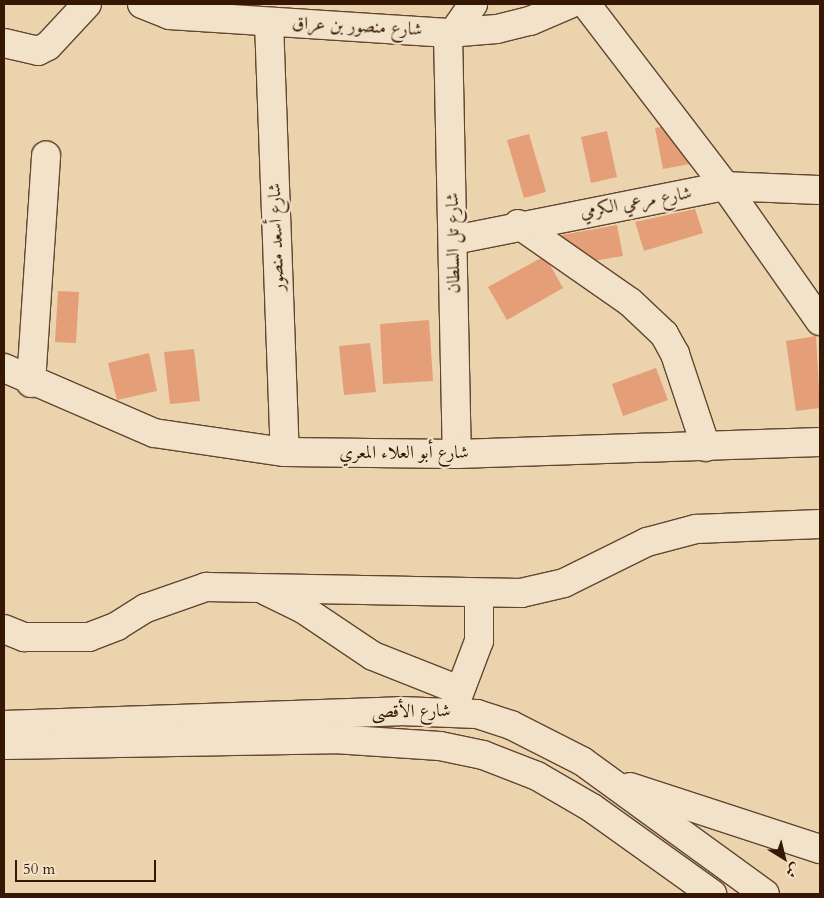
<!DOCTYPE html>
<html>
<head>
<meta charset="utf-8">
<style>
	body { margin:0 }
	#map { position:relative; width:824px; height:898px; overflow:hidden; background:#ebd3ae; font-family:Cardo,Amiri,serif }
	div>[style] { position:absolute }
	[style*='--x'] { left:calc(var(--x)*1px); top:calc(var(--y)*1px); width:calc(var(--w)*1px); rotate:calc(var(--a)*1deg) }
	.building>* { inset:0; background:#e49e78 }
	.roads { filter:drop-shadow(1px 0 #62462e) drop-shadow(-1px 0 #62462e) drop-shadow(0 1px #62462e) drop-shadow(0 -1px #62462e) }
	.minor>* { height:28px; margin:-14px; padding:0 14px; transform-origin:14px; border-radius:14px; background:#f2e2ca }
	span { translate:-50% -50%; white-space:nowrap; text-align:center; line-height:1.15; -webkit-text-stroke:4.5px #f2e2ca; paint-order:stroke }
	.street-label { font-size:18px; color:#351704 }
	.frame { position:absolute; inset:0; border:5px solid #351704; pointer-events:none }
	.north { position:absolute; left:759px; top:833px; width:50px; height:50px; -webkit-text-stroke:4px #f2e2ca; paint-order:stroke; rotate:144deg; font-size:14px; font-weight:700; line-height:20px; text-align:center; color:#351704 }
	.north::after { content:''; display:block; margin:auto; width:18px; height:22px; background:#351704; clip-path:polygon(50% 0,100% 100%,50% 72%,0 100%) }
	.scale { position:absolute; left:15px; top:860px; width:141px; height:22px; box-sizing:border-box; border:2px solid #351704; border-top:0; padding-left:6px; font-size:15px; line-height:18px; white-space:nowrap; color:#351704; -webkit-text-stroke:4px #f2e2ca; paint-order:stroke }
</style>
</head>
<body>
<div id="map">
	<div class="building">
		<div style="clip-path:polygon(667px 126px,695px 163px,663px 169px,655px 128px)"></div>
		<div style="clip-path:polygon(607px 131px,617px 177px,591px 183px,581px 137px)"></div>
		<div style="clip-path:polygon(529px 134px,546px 192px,524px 198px,507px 140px)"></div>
		<div style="clip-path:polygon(695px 209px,703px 233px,644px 251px,635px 222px)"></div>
		<div style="clip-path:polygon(617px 225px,623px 256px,580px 263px,562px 246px,562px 235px)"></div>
		<div style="clip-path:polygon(545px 256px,563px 288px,507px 320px,488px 287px)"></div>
		<div style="clip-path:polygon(58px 291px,79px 292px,76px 343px,55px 342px)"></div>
		<div style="clip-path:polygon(429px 320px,433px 381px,383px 384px,380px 324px)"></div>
		<div style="clip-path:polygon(816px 336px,820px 408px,796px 411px,786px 341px)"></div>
		<div style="clip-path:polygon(370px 343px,376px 392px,344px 395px,339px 346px)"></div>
		<div style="clip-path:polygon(194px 349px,200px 401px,170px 404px,164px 352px)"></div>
		<div style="clip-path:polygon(149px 353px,157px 391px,117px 400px,108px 363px)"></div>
		<div style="clip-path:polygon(656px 368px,668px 400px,623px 416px,612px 384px)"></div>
	</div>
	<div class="roads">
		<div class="minor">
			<div style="--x:142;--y:4;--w:29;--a:22"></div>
			<div style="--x:169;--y:15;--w:280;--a:3.7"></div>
			<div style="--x:448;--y:33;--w:49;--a:-4.7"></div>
			<div style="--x:497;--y:29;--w:34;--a:-14"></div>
			<div style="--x:530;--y:21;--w:43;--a:-23"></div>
			<div style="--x:586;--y:4;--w:229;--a:52.6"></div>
			<div style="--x:725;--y:186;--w:165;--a:54.9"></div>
			<div style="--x:269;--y:22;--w:430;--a:87.9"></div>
			<div style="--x:448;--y:33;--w:421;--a:88.8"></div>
			<div style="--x:453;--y:33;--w:35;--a:-55"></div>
			<div style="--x:4;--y:43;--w:35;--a:13"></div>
			<div style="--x:38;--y:51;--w:11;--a:-27"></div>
			<div style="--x:48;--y:46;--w:57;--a:-47.1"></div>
			<div style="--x:518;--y:224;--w:136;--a:34.9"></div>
			<div style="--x:630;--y:302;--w:47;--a:43.3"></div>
			<div style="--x:664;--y:334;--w:23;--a:61"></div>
			<div style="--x:675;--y:354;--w:98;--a:71.6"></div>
			<div style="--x:454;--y:240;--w:276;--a:-11.3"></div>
			<div style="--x:725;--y:186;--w:95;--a:2.4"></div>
			<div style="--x:4;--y:368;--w:163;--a:23.4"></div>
			<div style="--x:154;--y:433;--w:132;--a:8.3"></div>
			<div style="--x:285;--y:452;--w:172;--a:0.7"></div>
			<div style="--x:457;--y:454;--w:363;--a:-1.9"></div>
			<div style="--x:31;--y:383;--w:228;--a:-86.2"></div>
			<div style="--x:266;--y:591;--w:41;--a:25.9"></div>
			<div style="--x:303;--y:609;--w:84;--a:33.9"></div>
			<div style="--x:373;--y:656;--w:92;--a:21.6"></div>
			<div style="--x:4;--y:629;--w:22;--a:22"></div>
			<div style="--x:24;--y:637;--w:65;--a:0"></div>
			<div style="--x:89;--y:637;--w:30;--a:-21"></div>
			<div style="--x:117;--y:626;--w:34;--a:-32"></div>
			<div style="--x:146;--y:608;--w:64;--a:-19.3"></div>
			<div style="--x:206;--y:587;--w:315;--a:1.1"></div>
			<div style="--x:521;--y:593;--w:44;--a:-13.1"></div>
			<div style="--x:564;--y:583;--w:93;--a:-26.3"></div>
			<div style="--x:647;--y:542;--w:51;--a:-14.9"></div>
			<div style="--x:696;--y:529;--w:124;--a:-2.3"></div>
			<div style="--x:454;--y:707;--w:71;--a:-69.3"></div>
			<div style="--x:479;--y:641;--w:47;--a:-90"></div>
			<div style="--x:4;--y:725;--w:396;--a:-2"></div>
			<div style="--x:400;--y:711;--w:77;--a:2.2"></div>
			<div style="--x:477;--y:714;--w:36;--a:18"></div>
			<div style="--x:511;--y:725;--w:80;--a:26.9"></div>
			<div style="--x:582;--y:761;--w:226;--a:36"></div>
			<div style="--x:4;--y:745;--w:330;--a:-1"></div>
			<div style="--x:334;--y:739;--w:106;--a:3.8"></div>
			<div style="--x:440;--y:746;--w:44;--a:11.8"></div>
			<div style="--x:483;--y:755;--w:58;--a:21.3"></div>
			<div style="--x:537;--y:776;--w:64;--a:30.2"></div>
			<div style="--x:592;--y:808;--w:148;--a:35.6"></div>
			<div style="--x:630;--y:787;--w:200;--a:18.1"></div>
		</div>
	</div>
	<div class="street-label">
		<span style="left:357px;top:27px;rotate:3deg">شارع منصور بن عراق</span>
		<span style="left:636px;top:203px;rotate:-10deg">شارع مرعي الكرمي</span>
		<span style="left:277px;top:237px;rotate:-92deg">شارع أسعد منصور</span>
		<span style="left:454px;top:243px;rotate:-91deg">شارع تل السلطان</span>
		<span style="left:404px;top:453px">شارع أبو العلاء المعري</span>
		<span style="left:411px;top:712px;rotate:-1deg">شارع الأقصى</span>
	</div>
	<div class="frame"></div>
	<div class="north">ش</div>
	<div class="scale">50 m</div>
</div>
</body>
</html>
